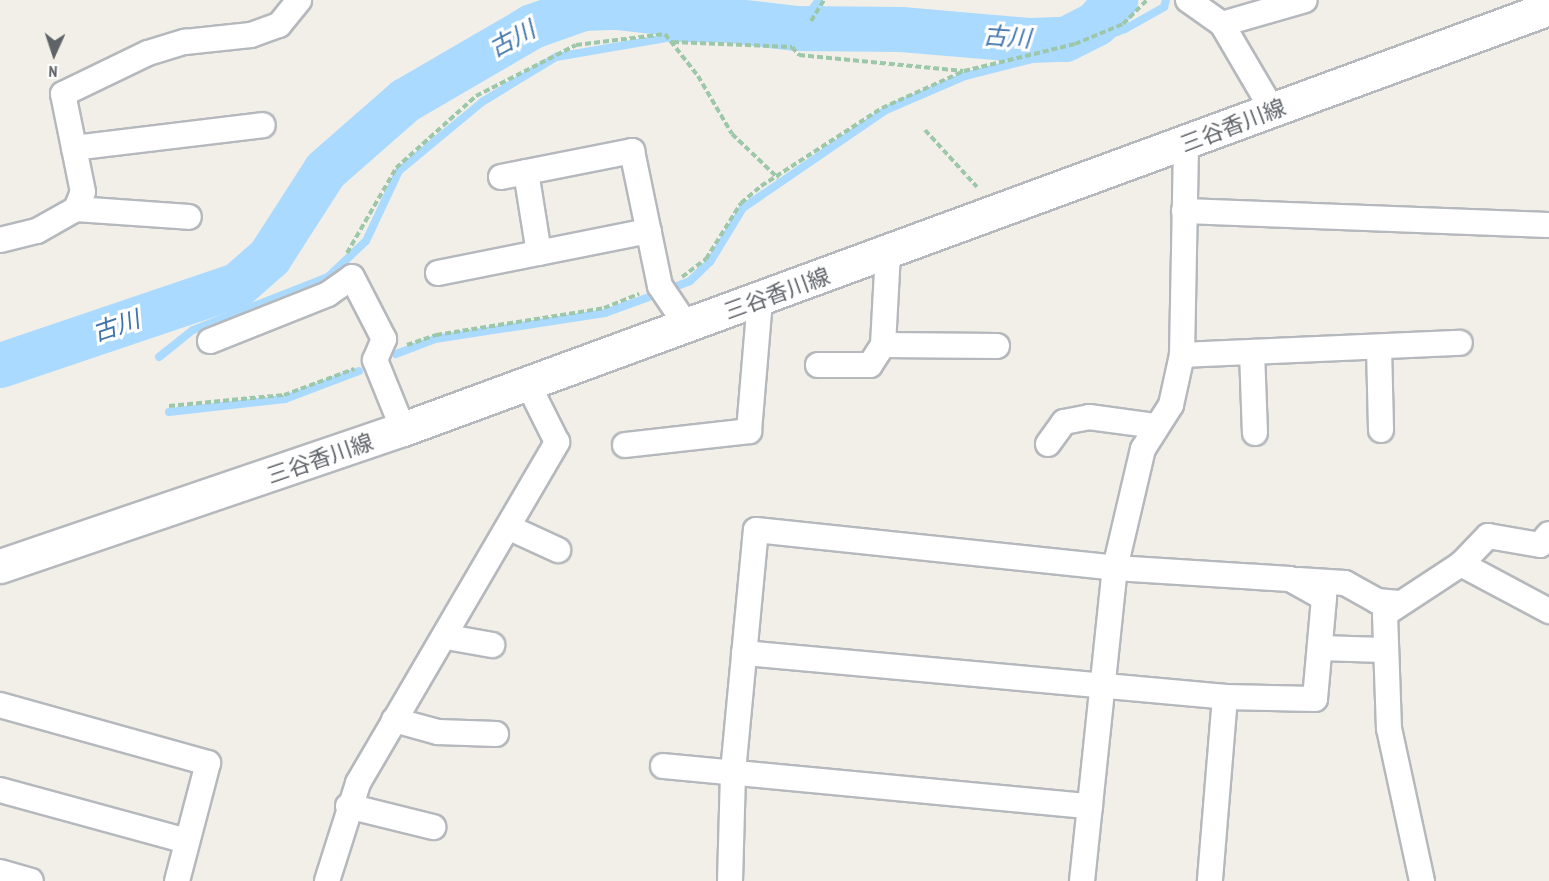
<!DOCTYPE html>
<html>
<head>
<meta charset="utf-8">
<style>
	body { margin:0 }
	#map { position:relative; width:1549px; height:881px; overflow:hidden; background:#f1efe8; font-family:"PT Sans Narrow","Noto Sans JP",sans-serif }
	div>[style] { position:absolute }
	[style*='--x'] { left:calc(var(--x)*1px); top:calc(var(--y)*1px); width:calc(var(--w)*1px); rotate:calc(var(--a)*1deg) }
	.stream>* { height:8px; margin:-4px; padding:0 4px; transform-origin:4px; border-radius:4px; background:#aadaff }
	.river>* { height:45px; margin:-22.5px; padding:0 22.5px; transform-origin:22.5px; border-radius:22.5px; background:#aadaff }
	.path>* { height:4px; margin-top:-2px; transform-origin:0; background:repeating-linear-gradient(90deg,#9cc7a9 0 6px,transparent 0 9px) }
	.roads { filter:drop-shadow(2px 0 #b5b8bc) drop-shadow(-2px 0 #b5b8bc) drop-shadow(0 2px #b5b8bc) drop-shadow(0 -2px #b5b8bc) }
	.minor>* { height:24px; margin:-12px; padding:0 12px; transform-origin:12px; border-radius:12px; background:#fff }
	.secondary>* { height:33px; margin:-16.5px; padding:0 16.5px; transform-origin:16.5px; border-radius:16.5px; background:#fff }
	span { translate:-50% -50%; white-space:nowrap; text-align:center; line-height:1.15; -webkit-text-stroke:6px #fff; paint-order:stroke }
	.street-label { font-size:22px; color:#5f6368 }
	.water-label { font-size:24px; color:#4174aa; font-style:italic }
	.north { position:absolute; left:24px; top:24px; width:60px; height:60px; -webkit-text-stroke:4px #fff; paint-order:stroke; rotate:183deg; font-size:16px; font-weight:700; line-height:24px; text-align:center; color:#5f6368 }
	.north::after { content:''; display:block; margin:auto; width:21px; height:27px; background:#5f6368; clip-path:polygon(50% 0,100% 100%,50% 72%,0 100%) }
</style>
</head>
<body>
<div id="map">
	<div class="stream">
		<div style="--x:672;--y:288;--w:19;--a:-21"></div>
		<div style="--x:690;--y:281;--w:28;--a:-44"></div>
		<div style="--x:710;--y:262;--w:63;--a:-58.6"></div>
		<div style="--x:743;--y:208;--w:173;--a:-34.4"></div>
		<div style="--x:886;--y:110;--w:86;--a:-23.3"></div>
		<div style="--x:965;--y:76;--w:114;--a:-14.2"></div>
		<div style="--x:1076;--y:48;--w:53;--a:-21.2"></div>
		<div style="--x:1125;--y:29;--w:45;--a:-29.4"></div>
		<div style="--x:1164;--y:7;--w:7;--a:-74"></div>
		<div style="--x:396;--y:354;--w:42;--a:-21"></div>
		<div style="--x:435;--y:339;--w:172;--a:-8.7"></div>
		<div style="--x:605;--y:313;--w:47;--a:-20"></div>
		<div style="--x:159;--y:357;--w:43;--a:-38.5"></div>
		<div style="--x:193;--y:330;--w:145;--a:-21.4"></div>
		<div style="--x:328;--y:277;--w:52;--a:-43.5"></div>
		<div style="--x:366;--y:241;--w:77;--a:-64.8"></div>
		<div style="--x:399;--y:171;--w:108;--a:-39.7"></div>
		<div style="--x:482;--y:102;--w:87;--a:-31.3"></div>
		<div style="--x:556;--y:57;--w:112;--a:-9.8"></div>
		<div style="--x:666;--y:38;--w:123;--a:0.5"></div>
		<div style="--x:789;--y:39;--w:49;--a:-52.4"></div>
		<div style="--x:169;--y:412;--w:117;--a:-6.4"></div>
		<div style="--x:285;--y:399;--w:79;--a:-20.7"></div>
	</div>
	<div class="river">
		<div style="--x:0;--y:365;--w:250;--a:-18.7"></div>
		<div style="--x:237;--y:285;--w:43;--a:-41.2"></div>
		<div style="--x:269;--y:257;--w:103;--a:-57.2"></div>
		<div style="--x:325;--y:170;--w:106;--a:-41.2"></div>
		<div style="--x:405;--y:100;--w:147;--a:-30.2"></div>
		<div style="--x:532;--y:26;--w:54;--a:-19.4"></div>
		<div style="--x:583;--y:8;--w:34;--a:-2"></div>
		<div style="--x:617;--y:7;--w:179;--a:6.7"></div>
		<div style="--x:795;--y:28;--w:106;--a:0.5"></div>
		<div style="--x:901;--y:29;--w:128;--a:4.9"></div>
		<div style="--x:1029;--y:40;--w:36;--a:-2"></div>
		<div style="--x:1065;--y:39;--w:35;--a:-27"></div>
		<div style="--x:1096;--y:23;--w:30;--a:-50"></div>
	</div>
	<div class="path">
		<div style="--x:811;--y:21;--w:25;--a:-58"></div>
		<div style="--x:673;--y:42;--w:119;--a:2.4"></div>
		<div style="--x:792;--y:47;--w:11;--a:49"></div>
		<div style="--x:799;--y:55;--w:165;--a:5.6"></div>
		<div style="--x:925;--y:130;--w:77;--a:47.6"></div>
		<div style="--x:347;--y:253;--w:98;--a:-60"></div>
		<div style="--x:396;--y:168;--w:108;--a:-42"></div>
		<div style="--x:476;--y:96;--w:112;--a:-27"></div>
		<div style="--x:576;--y:45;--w:90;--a:-7"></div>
		<div style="--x:665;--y:34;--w:53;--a:51.8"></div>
		<div style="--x:698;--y:76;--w:67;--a:59.6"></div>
		<div style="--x:732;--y:134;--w:64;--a:43.7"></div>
		<div style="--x:682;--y:277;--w:30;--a:-37"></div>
		<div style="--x:706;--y:259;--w:66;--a:-58"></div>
		<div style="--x:741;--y:203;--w:26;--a:-40"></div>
		<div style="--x:761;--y:186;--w:144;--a:-32.8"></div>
		<div style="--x:882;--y:108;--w:90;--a:-24.3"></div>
		<div style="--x:964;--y:71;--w:114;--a:-13.7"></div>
		<div style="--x:1075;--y:44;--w:52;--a:-22.6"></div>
		<div style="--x:1123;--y:24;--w:34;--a:-45"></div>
		<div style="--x:407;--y:345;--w:31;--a:-19"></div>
		<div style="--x:436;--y:335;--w:170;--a:-9.1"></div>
		<div style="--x:604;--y:308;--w:38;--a:-22"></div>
		<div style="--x:169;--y:406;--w:116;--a:-5.5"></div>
		<div style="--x:284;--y:395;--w:75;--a:-20.4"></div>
	</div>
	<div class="roads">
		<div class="minor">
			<div style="--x:1188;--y:0;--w:42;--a:35.2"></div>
			<div style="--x:1222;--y:24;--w:101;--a:59.6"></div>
			<div style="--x:1222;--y:24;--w:86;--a:-16.1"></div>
			<div style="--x:74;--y:148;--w:190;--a:-6.9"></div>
			<div style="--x:526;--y:172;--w:82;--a:80.9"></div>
			<div style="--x:501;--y:177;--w:134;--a:-11.2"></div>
			<div style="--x:632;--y:151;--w:138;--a:78.3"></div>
			<div style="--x:660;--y:286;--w:48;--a:56"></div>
			<div style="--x:76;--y:209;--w:113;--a:4"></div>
			<div style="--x:1184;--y:211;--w:365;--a:2.2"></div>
			<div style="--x:0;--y:240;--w:38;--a:-14"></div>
			<div style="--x:37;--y:231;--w:45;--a:-29.4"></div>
			<div style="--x:76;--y:209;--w:18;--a:-68"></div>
			<div style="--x:83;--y:192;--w:100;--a:-101.5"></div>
			<div style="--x:63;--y:94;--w:94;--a:-25.8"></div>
			<div style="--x:148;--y:53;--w:39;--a:-17"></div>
			<div style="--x:185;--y:42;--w:66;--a:-6.1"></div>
			<div style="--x:251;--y:35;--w:30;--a:-20"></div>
			<div style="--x:279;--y:25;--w:32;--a:-51"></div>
			<div style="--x:438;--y:273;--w:215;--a:-11.3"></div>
			<div style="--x:210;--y:341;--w:127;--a:-21.7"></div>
			<div style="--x:328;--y:294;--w:29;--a:-35"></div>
			<div style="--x:352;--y:277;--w:70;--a:62.7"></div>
			<div style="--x:384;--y:339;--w:23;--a:113"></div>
			<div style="--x:375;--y:360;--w:74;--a:67.9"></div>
			<div style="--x:883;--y:345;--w:114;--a:0.5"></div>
			<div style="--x:1379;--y:347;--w:83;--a:88.6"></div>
			<div style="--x:1252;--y:352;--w:81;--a:87.9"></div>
			<div style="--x:1182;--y:355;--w:278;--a:-2.5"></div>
			<div style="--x:818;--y:365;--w:52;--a:0"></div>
			<div style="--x:870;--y:365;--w:24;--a:-57"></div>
			<div style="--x:883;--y:345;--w:92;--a:-86.9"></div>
			<div style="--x:1048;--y:444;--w:27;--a:-54"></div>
			<div style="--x:1064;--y:422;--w:25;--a:-11"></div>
			<div style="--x:1089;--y:417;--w:68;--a:7.7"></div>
			<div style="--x:625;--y:445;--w:125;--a:-6.4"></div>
			<div style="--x:749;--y:431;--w:131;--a:-85.2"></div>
			<div style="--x:510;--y:528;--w:53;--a:24.6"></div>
			<div style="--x:1461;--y:564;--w:100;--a:28.1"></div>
			<div style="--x:1298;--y:580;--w:47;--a:3.7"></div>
			<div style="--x:1345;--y:583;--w:37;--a:29"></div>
			<div style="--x:1377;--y:601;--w:22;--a:5"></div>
			<div style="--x:447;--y:637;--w:46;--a:10.1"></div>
			<div style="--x:1320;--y:648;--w:63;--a:1.8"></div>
			<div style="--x:744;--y:653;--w:483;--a:5.2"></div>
			<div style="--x:0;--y:705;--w:216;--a:15.6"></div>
			<div style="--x:208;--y:763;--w:122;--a:104.7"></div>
			<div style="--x:394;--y:720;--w:46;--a:15.3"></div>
			<div style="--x:438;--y:732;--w:58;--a:2"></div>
			<div style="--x:663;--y:766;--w:429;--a:5.4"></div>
			<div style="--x:0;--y:790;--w:194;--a:15.3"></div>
			<div style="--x:348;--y:806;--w:88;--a:13.9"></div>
			<div style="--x:0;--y:872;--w:32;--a:16"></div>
			<div style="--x:327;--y:881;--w:103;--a:-72.4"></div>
			<div style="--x:358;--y:783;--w:395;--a:-59.7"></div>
			<div style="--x:557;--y:442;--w:65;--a:-116.6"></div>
			<div style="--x:730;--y:881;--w:109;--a:-88.4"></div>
			<div style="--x:733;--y:772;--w:243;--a:-84.6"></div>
			<div style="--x:756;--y:530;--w:361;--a:6"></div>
			<div style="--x:1115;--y:568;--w:175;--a:3.6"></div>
			<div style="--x:1290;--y:579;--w:39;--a:29"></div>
			<div style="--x:1324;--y:598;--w:101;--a:95.1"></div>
			<div style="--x:1315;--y:699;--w:90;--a:-178.7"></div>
			<div style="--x:1225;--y:697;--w:185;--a:94.7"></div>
			<div style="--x:1082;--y:881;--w:315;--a:-84"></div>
			<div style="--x:1115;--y:568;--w:122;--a:-76.8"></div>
			<div style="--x:1143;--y:449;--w:52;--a:-57.5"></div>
			<div style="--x:1171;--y:405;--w:51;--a:-77.6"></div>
			<div style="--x:1182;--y:355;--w:210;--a:-88.9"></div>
			<div style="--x:1422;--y:881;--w:156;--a:-102.2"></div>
			<div style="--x:1389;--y:729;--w:115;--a:-92"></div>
			<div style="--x:1385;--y:614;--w:91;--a:-33.3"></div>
			<div style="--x:1461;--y:564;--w:39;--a:-46"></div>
			<div style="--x:1488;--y:536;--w:53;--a:9.8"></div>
			<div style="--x:1540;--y:545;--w:14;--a:-51"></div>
		</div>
		<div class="secondary">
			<div style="--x:0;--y:566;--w:426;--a:-18.8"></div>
			<div style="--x:403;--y:429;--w:1221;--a:-20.17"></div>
		</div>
	</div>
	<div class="street-label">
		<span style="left:1233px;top:126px;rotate:-21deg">三谷香川線</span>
		<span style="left:777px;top:294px;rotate:-20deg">三谷香川線</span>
		<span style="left:320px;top:459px;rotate:-19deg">三谷香川線</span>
	</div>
	<div class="water-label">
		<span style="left:1007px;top:37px;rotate:4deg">古川</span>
		<span style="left:512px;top:39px;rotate:-28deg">古川</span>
		<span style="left:116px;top:326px;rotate:-19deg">古川</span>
	</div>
	<div class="north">N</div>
</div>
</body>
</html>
